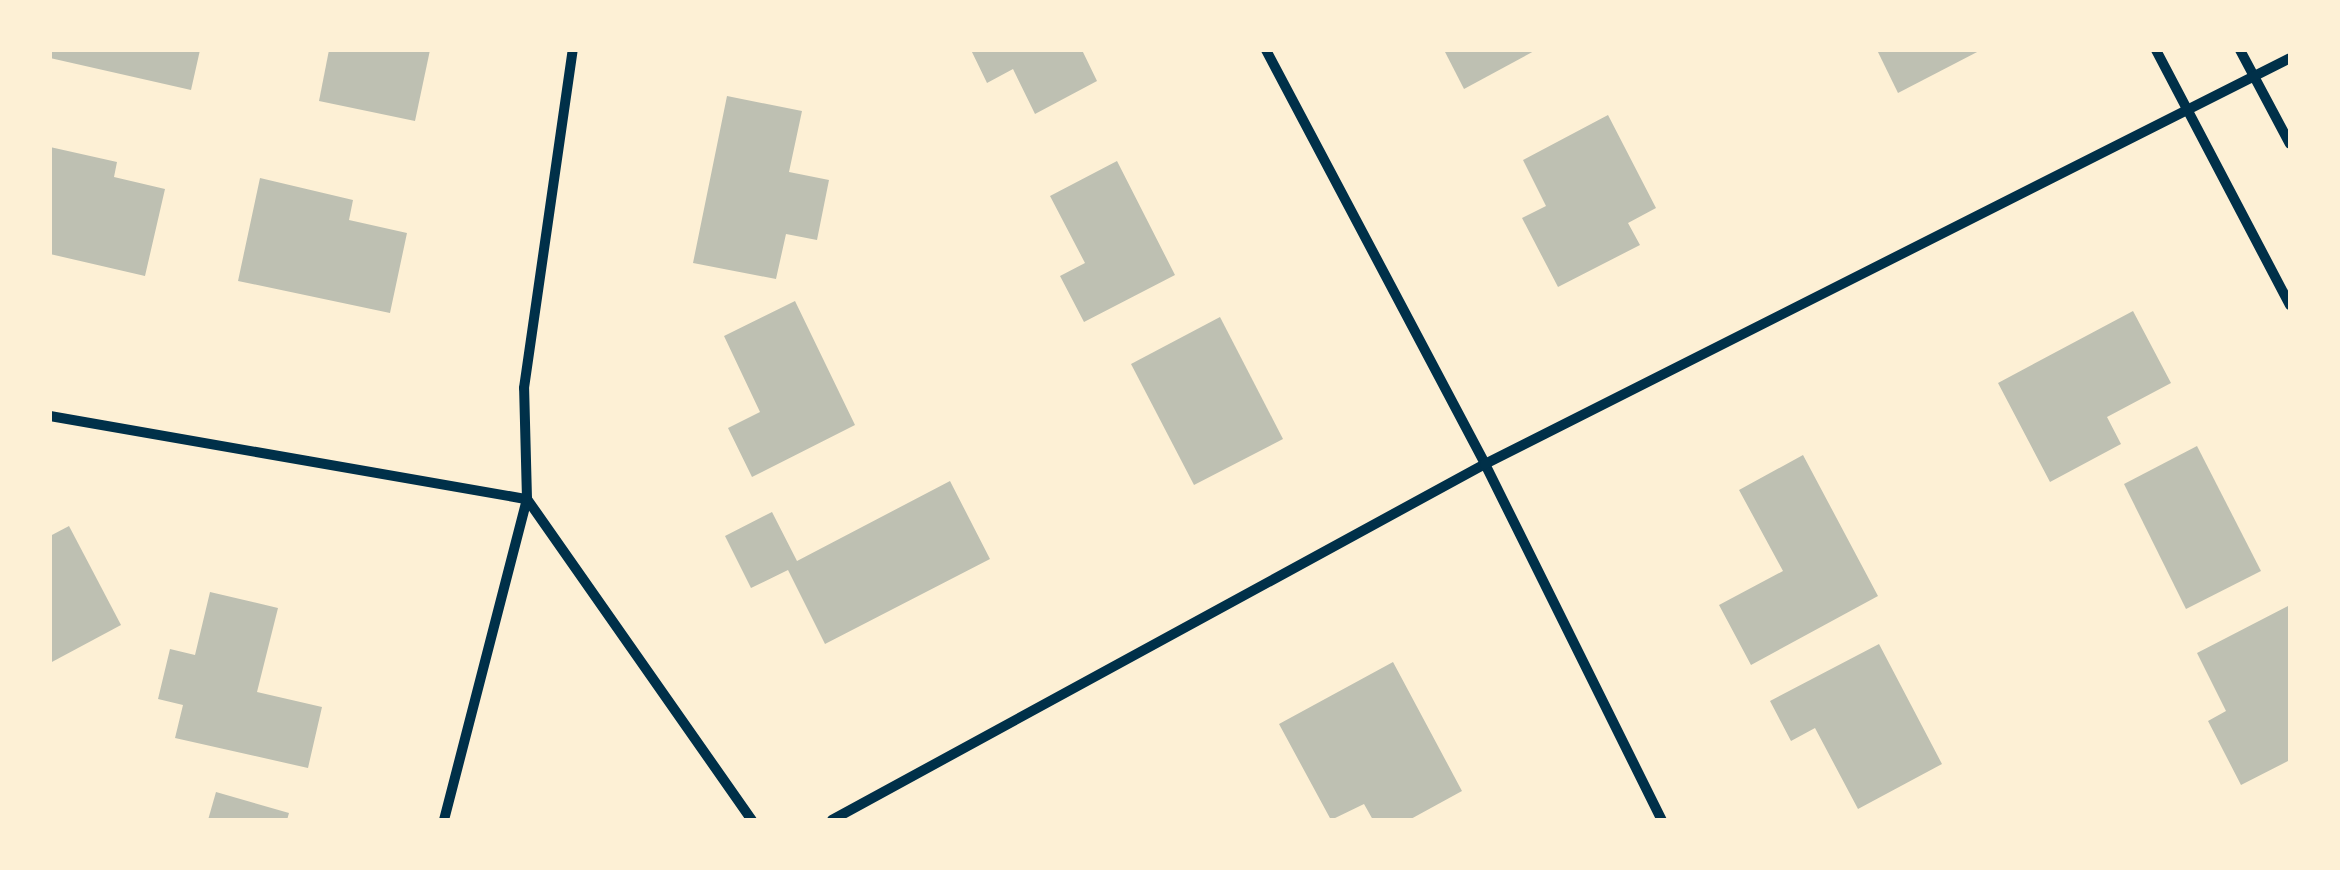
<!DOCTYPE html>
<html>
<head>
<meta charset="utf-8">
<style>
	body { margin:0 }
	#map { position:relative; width:2340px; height:870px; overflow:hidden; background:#fdf0d5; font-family:"Varela Round",sans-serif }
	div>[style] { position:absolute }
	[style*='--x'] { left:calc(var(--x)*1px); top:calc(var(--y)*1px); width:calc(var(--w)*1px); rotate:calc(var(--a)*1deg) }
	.building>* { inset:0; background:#bec0b2 }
	.minor>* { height:10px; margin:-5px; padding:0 5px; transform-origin:5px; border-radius:5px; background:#003049 }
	span { translate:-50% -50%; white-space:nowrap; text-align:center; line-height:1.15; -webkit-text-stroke:8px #fdf0d5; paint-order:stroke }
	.frame { position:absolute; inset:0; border:52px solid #fdf0d5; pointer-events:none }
</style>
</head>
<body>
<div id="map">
	<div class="building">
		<div style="clip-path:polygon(50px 50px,200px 50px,191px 90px,50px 58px)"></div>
		<div style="clip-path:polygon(329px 50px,430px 50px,415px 121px,319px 101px)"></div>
		<div style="clip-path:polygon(971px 50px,1082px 50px,1097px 81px,1035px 114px,1013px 69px,987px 83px)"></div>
		<div style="clip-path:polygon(1444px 50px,1536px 50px,1464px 89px)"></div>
		<div style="clip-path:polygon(1877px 50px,1981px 50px,1898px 93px)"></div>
		<div style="clip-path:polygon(727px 96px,802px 111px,789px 172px,829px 180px,817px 240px,786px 234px,776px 279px,693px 263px)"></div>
		<div style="clip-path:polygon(1608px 115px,1656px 208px,1628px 223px,1640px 245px,1558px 287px,1522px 218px,1546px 206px,1523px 160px)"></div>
		<div style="clip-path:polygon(50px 147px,117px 162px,114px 177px,165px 189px,145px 276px,50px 254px)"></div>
		<div style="clip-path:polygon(1117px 161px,1175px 275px,1084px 322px,1060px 276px,1085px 263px,1050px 196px)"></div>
		<div style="clip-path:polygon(260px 178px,353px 200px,349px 220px,407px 233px,390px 313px,238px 281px)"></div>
		<div style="clip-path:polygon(795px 301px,855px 425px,752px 477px,728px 428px,760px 412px,724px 336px)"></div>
		<div style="clip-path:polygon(2133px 311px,2171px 383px,2107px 417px,2121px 444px,2050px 482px,1998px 383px)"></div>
		<div style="clip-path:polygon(1220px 317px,1283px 439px,1194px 485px,1131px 364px)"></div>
		<div style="clip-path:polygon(2197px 446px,2261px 571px,2186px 609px,2124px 484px)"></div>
		<div style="clip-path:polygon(1803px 455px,1878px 596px,1751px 665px,1719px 605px,1783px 571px,1739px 490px)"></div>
		<div style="clip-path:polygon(950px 481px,990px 559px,825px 644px,788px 570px,751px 588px,725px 536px,772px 512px,797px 561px)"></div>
		<div style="clip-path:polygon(69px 526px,121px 625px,50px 663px,50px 536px)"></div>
		<div style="clip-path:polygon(210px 592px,278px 608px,257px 692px,322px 707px,308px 768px,175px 738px,183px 705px,158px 699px,170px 649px,195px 655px)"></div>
		<div style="clip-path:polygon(2288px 606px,2290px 760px,2241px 785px,2208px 721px,2226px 711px,2197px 653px)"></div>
		<div style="clip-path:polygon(1879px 644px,1942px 764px,1858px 809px,1815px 728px,1791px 741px,1770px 701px)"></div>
		<div style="clip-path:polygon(1393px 662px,1462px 791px,1409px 820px,1373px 820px,1364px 804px,1331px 820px,1279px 724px)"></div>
		<div style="clip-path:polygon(216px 792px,289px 813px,287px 820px,208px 820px)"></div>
	</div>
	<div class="minor">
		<div style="--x:1266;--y:50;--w:468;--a:62.1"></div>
		<div style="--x:1485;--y:464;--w:398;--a:63.6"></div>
		<div style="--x:2156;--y:50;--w:288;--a:62.3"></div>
		<div style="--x:2240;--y:50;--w:106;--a:62"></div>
		<div style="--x:50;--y:416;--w:484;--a:9.9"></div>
		<div style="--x:527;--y:499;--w:392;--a:55"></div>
		<div style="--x:444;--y:820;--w:332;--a:-75.5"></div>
		<div style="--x:527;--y:499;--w:111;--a:-91.5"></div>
		<div style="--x:524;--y:388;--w:342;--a:-81.8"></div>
		<div style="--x:832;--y:820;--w:744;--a:-28.6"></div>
		<div style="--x:1485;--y:464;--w:902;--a:-26.76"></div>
	</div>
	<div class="frame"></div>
</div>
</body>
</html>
